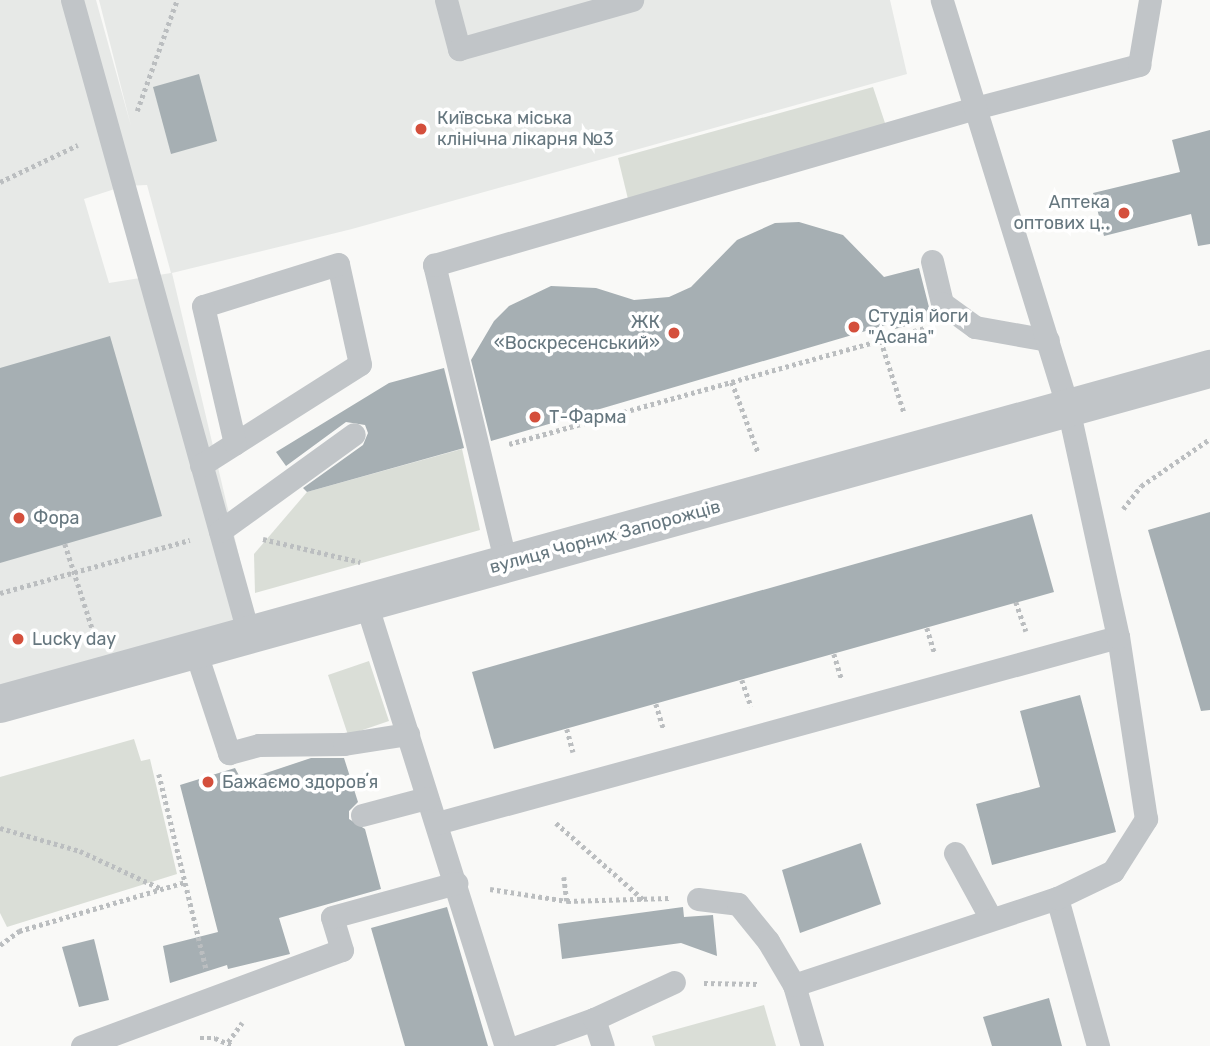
<!DOCTYPE html>
<html>
<head>
<meta charset="utf-8">
<style>
	body { margin:0 }
	#map { position:relative; width:1210px; height:1046px; overflow:hidden; background:#f9f9f7; font-family:Rubik,sans-serif }
	div>[style] { position:absolute }
	[style*='--x'] { left:calc(var(--x)*1px); top:calc(var(--y)*1px); width:calc(var(--w)*1px); rotate:calc(var(--a)*1deg) }
	.built>* { inset:0; background:#e7e9e7 }
	.green>* { inset:0; background:#daded7 }
	.building>* { inset:0; background:#a6afb3 }
	.path>* { height:4.5px; margin-top:-2.25px; transform-origin:0; background:repeating-linear-gradient(90deg,#bbbec0 0 3.5px,transparent 0 7px) }
	.lane>* { height:23px; margin:-11.5px; padding:0 11.5px; transform-origin:11.5px; border-radius:11.5px; background:#c1c5c8 }
	.street>* { height:38px; margin:-19px; padding:0 19px; transform-origin:19px; border-radius:19px; background:#c1c5c8 }
	.dots>* { width:19px; height:19px; translate:-50% -50%; box-sizing:border-box; border:4px solid #fff; border-radius:50% }
	span { translate:-50% -50%; white-space:nowrap; text-align:center; line-height:1.15; -webkit-text-stroke:7px #fff; paint-order:stroke }
	.poi-label { font-size:18px; color:#66777f }
	.left { translate:0 -50%; text-align:left }
	.right { translate:-100% -50%; text-align:right }
	.street-label { font-size:18px; color:#66777f }
</style>
</head>
<body>
<div id="map">
	<div class="built">
		<div style="clip-path:polygon(evenodd,0 0,96px 0,131px 126px,99px 0,890px 0,907px 74px,352px 229px,172px 273px,253px 615px,0 686px,0 0,147px 185px,171px 273px,109px 283px,84px 199px,124px 186px,147px 185px)"></div>
	</div>
	<div class="green">
		<div style="clip-path:polygon(873px 87px,886px 126px,628px 199px,618px 158px)"></div>
		<div style="clip-path:polygon(462px 449px,480px 530px,255px 593px,254px 554px,307px 492px)"></div>
		<div style="clip-path:polygon(369px 661px,389px 721px,348px 735px,328px 675px)"></div>
		<div style="clip-path:polygon(134px 739px,141px 761px,150px 759px,177px 874px,7px 927px,0 913px,0 777px)"></div>
		<div style="clip-path:polygon(764px 1005px,776px 1046px,655px 1046px,652px 1036px)"></div>
	</div>
	<div class="building">
		<div style="clip-path:polygon(199px 74px,217px 141px,171px 154px,153px 87px)"></div>
		<div style="clip-path:polygon(1210px 130px,1210px 244px,1198px 246px,1191px 214px,1104px 236px,1093px 193px,1180px 172px,1172px 140px)"></div>
		<div style="clip-path:polygon(799px 222px,843px 235px,884px 277px,919px 268px,932px 319px,895px 329px,893px 323px,491px 441px,471px 360px,494px 321px,509px 306px,551px 286px,596px 288px,634px 300px,669px 297px,691px 287px,737px 240px,775px 223px)"></div>
		<div style="clip-path:polygon(110px 336px,162px 516px,0 563px,0 368px)"></div>
		<div style="clip-path:polygon(444px 368px,464px 448px,307px 492px,303px 488px,363px 445px,368px 433px,365px 425px,346px 422px,286px 466px,276px 452px,389px 383px)"></div>
		<div style="clip-path:polygon(1210px 512px,1210px 710px,1201px 711px,1148px 530px)"></div>
		<div style="clip-path:polygon(1032px 514px,1054px 592px,494px 749px,472px 672px)"></div>
		<div style="clip-path:polygon(1080px 695px,1116px 832px,992px 865px,976px 804px,1040px 787px,1020px 711px)"></div>
		<div style="clip-path:polygon(311px 758px,344px 758px,358px 802px,349px 811px,349px 819px,365px 829px,381px 889px,279px 918px,290px 954px,228px 969px,227px 965px,170px 983px,163px 946px,218px 932px,180px 785px,235px 768px,242px 781px)"></div>
		<div style="clip-path:polygon(861px 843px,881px 904px,800px 933px,782px 870px)"></div>
		<div style="clip-path:polygon(447px 907px,488px 1046px,405px 1046px,371px 928px)"></div>
		<div style="clip-path:polygon(683px 907px,684px 917px,713px 915px,717px 956px,681px 943px,562px 959px,558px 924px)"></div>
		<div style="clip-path:polygon(94px 939px,109px 1000px,79px 1007px,62px 947px)"></div>
		<div style="clip-path:polygon(1049px 998px,1062px 1046px,992px 1046px,983px 1017px)"></div>
	</div>
	<div class="path">
		<div style="--x:137;--y:111;--w:118;--a:-70.2"></div>
		<div style="--x:0;--y:182;--w:86;--a:-25.4"></div>
		<div style="--x:881;--y:341;--w:75;--a:72.1"></div>
		<div style="--x:732;--y:382;--w:75;--a:69.6"></div>
		<div style="--x:509;--y:444;--w:432;--a:-15.6"></div>
		<div style="--x:1123;--y:509;--w:29;--a:-52"></div>
		<div style="--x:1141;--y:486;--w:83;--a:-34.3"></div>
		<div style="--x:263;--y:539;--w:100;--a:13.3"></div>
		<div style="--x:65;--y:544;--w:98;--a:72.1"></div>
		<div style="--x:0;--y:593;--w:197;--a:-15.6"></div>
		<div style="--x:1016;--y:602;--w:31;--a:71"></div>
		<div style="--x:927;--y:628;--w:27;--a:73"></div>
		<div style="--x:834;--y:654;--w:27;--a:73"></div>
		<div style="--x:742;--y:680;--w:28;--a:71"></div>
		<div style="--x:656;--y:704;--w:27;--a:73"></div>
		<div style="--x:567;--y:729;--w:24;--a:75"></div>
		<div style="--x:159;--y:774;--w:200;--a:76.4"></div>
		<div style="--x:556;--y:823;--w:117;--a:41.2"></div>
		<div style="--x:0;--y:828;--w:83;--a:16"></div>
		<div style="--x:80;--y:851;--w:90;--a:24.9"></div>
		<div style="--x:564;--y:877;--w:24;--a:83"></div>
		<div style="--x:490;--y:889;--w:78;--a:8.9"></div>
		<div style="--x:567;--y:901;--w:102;--a:-1.7"></div>
		<div style="--x:0;--y:945;--w:24;--a:-36"></div>
		<div style="--x:19;--y:931;--w:173;--a:-16.4"></div>
		<div style="--x:704;--y:983;--w:54;--a:1.1"></div>
		<div style="--x:200;--y:1038;--w:15;--a:0"></div>
		<div style="--x:215;--y:1038;--w:20;--a:24"></div>
		<div style="--x:228;--y:1042;--w:24;--a:-54"></div>
	</div>
	<div class="lane">
		<div style="--x:72;--y:0;--w:656;--a:74.44"></div>
		<div style="--x:446;--y:0;--w:51;--a:75.1"></div>
		<div style="--x:459;--y:49;--w:180;--a:-15.8"></div>
		<div style="--x:932;--y:261;--w:43;--a:76.6"></div>
		<div style="--x:942;--y:303;--w:41;--a:36"></div>
		<div style="--x:975;--y:327;--w:74;--a:10.1"></div>
		<div style="--x:201;--y:465;--w:188;--a:-32.4"></div>
		<div style="--x:360;--y:364;--w:102;--a:-102.4"></div>
		<div style="--x:338;--y:264;--w:141;--a:162.7"></div>
		<div style="--x:203;--y:306;--w:141;--a:76.9"></div>
		<div style="--x:220;--y:531;--w:165;--a:-35.9"></div>
		<div style="--x:506;--y:564;--w:308;--a:-103.5"></div>
		<div style="--x:434;--y:265;--w:563;--a:-16.18"></div>
		<div style="--x:975;--y:108;--w:170;--a:-14.7"></div>
		<div style="--x:1139;--y:65;--w:66;--a:-80.4"></div>
		<div style="--x:366;--y:603;--w:465;--a:72.5"></div>
		<div style="--x:194;--y:647;--w:112;--a:71.7"></div>
		<div style="--x:229;--y:753;--w:31;--a:-15"></div>
		<div style="--x:259;--y:745;--w:85;--a:-0.7"></div>
		<div style="--x:344;--y:744;--w:65;--a:-8.9"></div>
		<div style="--x:362;--y:815;--w:67;--a:-14.7"></div>
		<div style="--x:437;--y:823;--w:706;--a:-15.28"></div>
		<div style="--x:955;--y:853;--w:73;--a:61.3"></div>
		<div style="--x:1057;--y:898;--w:154;--a:74.5"></div>
		<div style="--x:698;--y:899;--w:40;--a:7.1"></div>
		<div style="--x:738;--y:904;--w:48;--a:51"></div>
		<div style="--x:768;--y:941;--w:51;--a:59.4"></div>
		<div style="--x:794;--y:985;--w:64;--a:73.6"></div>
		<div style="--x:794;--y:985;--w:277;--a:-18.3"></div>
		<div style="--x:1057;--y:898;--w:62;--a:-25.7"></div>
		<div style="--x:1113;--y:871;--w:62;--a:-57.6"></div>
		<div style="--x:1146;--y:819;--w:184;--a:-98.7"></div>
		<div style="--x:1118;--y:637;--w:234;--a:-102.3"></div>
		<div style="--x:1068;--y:408;--w:427;--a:-107.2"></div>
		<div style="--x:594;--y:1019;--w:28;--a:72"></div>
		<div style="--x:82;--y:1046;--w:277;--a:-20.3"></div>
		<div style="--x:342;--y:950;--w:34;--a:-107"></div>
		<div style="--x:332;--y:917;--w:129;--a:-15.3"></div>
		<div style="--x:519;--y:1046;--w:80;--a:-19.8"></div>
		<div style="--x:594;--y:1019;--w:88;--a:-24.8"></div>
	</div>
	<div class="street">
		<div style="--x:0;--y:704;--w:1256;--a:-15.48"></div>
	</div>
	<div class="dots">
		<div style="left:421px;top:129px;background:#d44f3c"></div>
		<div style="left:1124px;top:213px;background:#d44f3c"></div>
		<div style="left:854px;top:327px;background:#d44f3c"></div>
		<div style="left:674px;top:333px;background:#d44f3c"></div>
		<div style="left:535px;top:417px;background:#d44f3c"></div>
		<div style="left:19px;top:518px;background:#d44f3c"></div>
		<div style="left:18px;top:639px;background:#d44f3c"></div>
		<div style="left:208px;top:782px;background:#d44f3c"></div>
	</div>
	<div class="poi-label">
		<span class="left" style="left:437px;top:129px">Київська міська<br>клінічна лікарня №3</span>
		<span class="right" style="left:1110px;top:213px">Аптека<br>оптових ц‥</span>
		<span class="left" style="left:868px;top:327px">Студія йоги<br>"Асана"</span>
		<span class="right" style="left:660px;top:333px">ЖК<br>«Воскресенський»</span>
		<span class="left" style="left:549px;top:417px">Т-Фарма</span>
		<span class="left" style="left:33px;top:518px">Фора</span>
		<span class="left" style="left:32px;top:639px">Lucky day</span>
		<span class="left" style="left:222px;top:782px">Бажаємо здоровʼя</span>
	</div>
	<div class="street-label">
		<span style="left:605px;top:537px;rotate:-15deg">вулиця Чорних Запорожців</span>
	</div>
</div>
</body>
</html>
